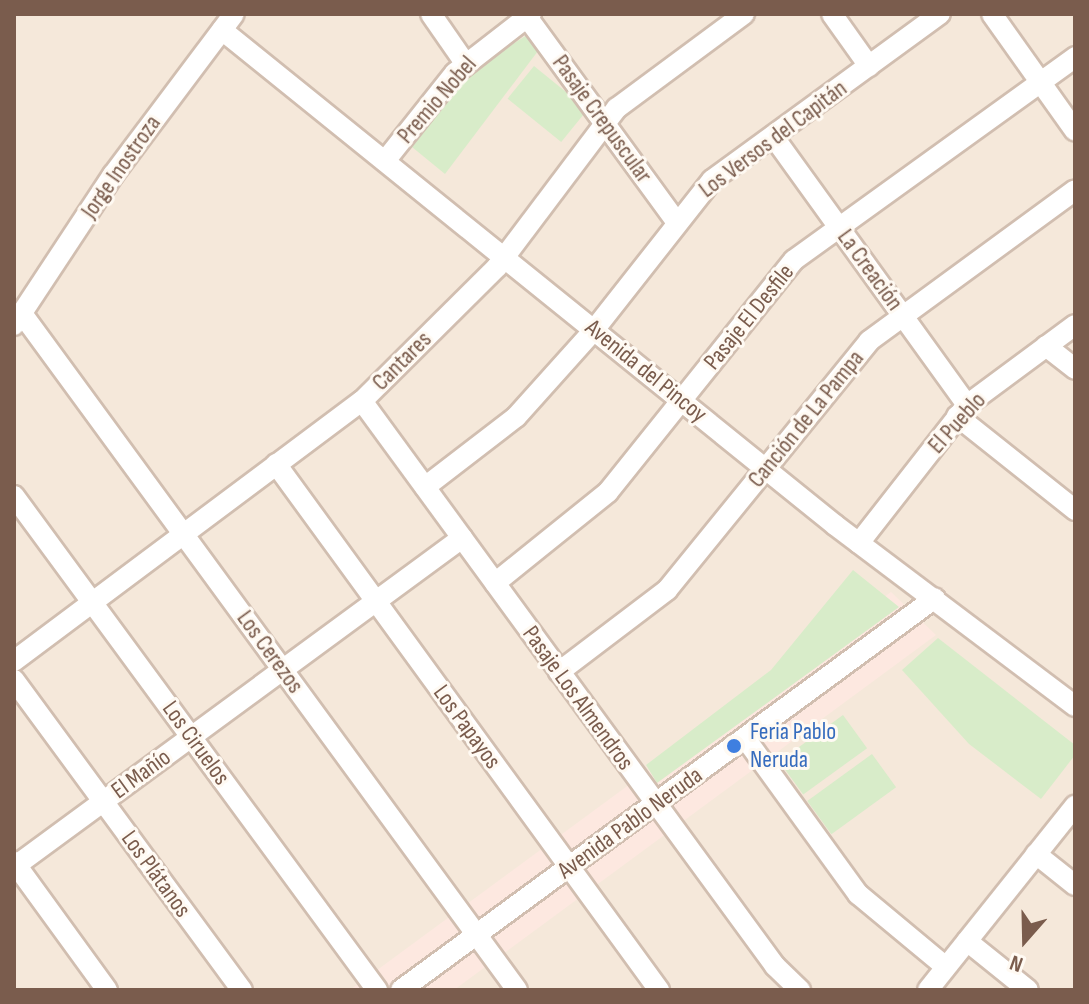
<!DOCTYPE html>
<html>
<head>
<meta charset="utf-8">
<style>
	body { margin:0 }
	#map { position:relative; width:1089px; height:1004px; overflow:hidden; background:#fdf6ec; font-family:"Sofia Sans Condensed",sans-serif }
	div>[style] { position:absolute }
	.residential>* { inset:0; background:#f5e8da; transform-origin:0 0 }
	.commercial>* { inset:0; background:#fde8e0 }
	.green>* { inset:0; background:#d8ecc9; transform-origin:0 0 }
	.roads { filter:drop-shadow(2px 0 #d1beb0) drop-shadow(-2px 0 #d1beb0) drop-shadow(0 2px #d1beb0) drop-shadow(0 -2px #d1beb0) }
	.minor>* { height:20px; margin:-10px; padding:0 10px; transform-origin:10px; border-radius:10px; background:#fff }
	.dots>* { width:22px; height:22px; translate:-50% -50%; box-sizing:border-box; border:4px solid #fffaf3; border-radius:50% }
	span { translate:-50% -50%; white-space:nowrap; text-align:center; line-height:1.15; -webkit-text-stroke:6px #fffaf3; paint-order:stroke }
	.street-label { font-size:24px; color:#7a5c4d }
	.shop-label { font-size:24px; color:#366cbe }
	.left { translate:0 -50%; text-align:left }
	.frame { position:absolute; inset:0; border:16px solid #7a5c4d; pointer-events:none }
	.north { position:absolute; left:985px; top:900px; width:80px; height:80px; -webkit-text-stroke:6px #fffaf3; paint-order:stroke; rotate:200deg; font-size:22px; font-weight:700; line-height:32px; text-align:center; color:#7a5c4d }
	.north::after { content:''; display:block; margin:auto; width:28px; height:36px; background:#7a5c4d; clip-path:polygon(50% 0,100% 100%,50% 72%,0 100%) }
</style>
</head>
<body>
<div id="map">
	<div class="residential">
		<div style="left:14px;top:14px;width:1061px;height:976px"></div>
	</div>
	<div class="commercial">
		<div style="clip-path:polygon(891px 592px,936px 635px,454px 990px,350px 990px)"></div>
	</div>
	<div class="green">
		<div style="clip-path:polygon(527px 35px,538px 51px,445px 174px,412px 147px,472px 70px)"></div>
		<div style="left:534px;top:66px;width:69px;height:42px;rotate:39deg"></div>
		<div style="clip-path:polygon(853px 570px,899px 607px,657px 783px,646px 765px,771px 670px)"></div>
		<div style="clip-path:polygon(938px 638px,1075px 745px,1075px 755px,1041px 799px,969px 744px,902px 670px)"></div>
		<div style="left:843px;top:715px;width:41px;height:79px;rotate:54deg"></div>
		<div style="left:872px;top:754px;width:41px;height:80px;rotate:54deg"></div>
	</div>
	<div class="roads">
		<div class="minor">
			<div style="left:431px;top:14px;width:60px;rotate:55.2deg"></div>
			<div style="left:832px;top:14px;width:64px;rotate:54.6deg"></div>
			<div style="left:992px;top:14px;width:143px;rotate:54.6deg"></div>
			<div style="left:527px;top:17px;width:253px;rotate:53.9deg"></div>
			<div style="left:222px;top:30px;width:788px;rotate:38.92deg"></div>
			<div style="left:835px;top:525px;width:301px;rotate:37deg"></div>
			<div style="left:773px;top:136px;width:332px;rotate:54.2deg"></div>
			<div style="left:385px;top:161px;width:112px;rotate:-51.5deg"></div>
			<div style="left:455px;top:73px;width:96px;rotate:-37.8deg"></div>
			<div style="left:23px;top:315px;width:836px;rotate:53.8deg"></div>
			<div style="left:14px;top:325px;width:180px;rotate:-56.6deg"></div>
			<div style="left:113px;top:175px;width:201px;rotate:-53.1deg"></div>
			<div style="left:1046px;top:346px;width:37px;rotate:38deg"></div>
			<div style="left:362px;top:401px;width:700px;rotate:53.83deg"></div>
			<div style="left:775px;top:966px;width:35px;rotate:44deg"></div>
			<div style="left:957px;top:416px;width:151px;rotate:38.5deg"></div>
			<div style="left:276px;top:464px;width:651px;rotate:53.94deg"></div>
			<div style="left:425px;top:487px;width:115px;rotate:-37.6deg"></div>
			<div style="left:516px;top:417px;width:117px;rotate:-48.1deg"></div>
			<div style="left:594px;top:330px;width:191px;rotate:-51.8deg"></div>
			<div style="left:712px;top:180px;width:282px;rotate:-36.1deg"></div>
			<div style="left:14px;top:496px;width:613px;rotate:53.69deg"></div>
			<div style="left:859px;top:543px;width:175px;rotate:-52deg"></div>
			<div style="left:967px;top:405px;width:134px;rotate:-36.5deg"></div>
			<div style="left:495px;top:583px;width:145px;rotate:-38.8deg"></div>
			<div style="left:608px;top:492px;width:297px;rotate:-51.3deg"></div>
			<div style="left:794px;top:260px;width:347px;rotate:-35.8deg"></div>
			<div style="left:14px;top:661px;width:434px;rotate:-36.8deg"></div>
			<div style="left:362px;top:401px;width:190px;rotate:-44.8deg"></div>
			<div style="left:497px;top:267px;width:199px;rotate:-53deg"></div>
			<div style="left:617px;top:108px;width:158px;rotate:-36.5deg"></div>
			<div style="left:559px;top:672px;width:136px;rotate:-37.2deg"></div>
			<div style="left:667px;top:590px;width:321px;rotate:-50.9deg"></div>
			<div style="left:869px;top:341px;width:255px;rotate:-36.2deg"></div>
			<div style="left:14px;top:680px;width:385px;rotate:53.7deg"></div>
			<div style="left:745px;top:738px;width:193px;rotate:54.1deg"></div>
			<div style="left:858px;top:894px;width:114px;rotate:39.7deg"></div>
			<div style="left:1036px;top:854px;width:50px;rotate:38.5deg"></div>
			<div style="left:14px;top:862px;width:158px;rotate:54deg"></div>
			<div style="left:14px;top:867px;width:556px;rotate:-36.29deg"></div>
			<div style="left:967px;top:941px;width:78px;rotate:38.8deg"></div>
			<div style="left:401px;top:990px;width:662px;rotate:-36.28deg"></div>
			<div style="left:928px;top:990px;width:236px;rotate:-51.4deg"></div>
		</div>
	</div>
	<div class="dots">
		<div style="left:734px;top:746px;background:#3f7fe0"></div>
	</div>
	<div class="street-label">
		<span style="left:437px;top:100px;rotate:-49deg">Premio Nobel</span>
		<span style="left:602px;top:119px;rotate:54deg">Pasaje Crepuscular</span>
		<span style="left:773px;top:139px;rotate:-37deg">Los Versos del Capitán</span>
		<span style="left:121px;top:167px;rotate:-55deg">Jorge Inostroza</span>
		<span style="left:870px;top:270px;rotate:54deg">La Creación</span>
		<span style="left:749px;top:317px;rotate:-51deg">Pasaje El Desfile</span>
		<span style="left:402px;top:361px;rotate:-45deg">Cantares</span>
		<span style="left:646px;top:371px;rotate:39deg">Avenida del Pincoy</span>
		<span style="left:806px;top:419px;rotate:-51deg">Canción de La Pampa</span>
		<span style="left:957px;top:423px;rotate:-48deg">El Pueblo</span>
		<span style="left:270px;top:652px;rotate:54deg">Los Cerezos</span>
		<span style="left:578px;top:698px;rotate:54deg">Pasaje Los Almendros</span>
		<span style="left:467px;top:727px;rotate:54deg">Los Papayos</span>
		<span style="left:196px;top:743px;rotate:54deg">Los Ciruelos</span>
		<span style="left:141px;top:774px;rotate:-36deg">El Mañío</span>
		<span style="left:630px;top:823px;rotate:-36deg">Avenida Pablo Neruda</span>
		<span style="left:156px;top:874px;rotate:54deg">Los Plátanos</span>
	</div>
	<div class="shop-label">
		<span class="left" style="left:750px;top:746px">Feria Pablo<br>Neruda</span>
	</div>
	<div class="frame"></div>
	<div class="north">N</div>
</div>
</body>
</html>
